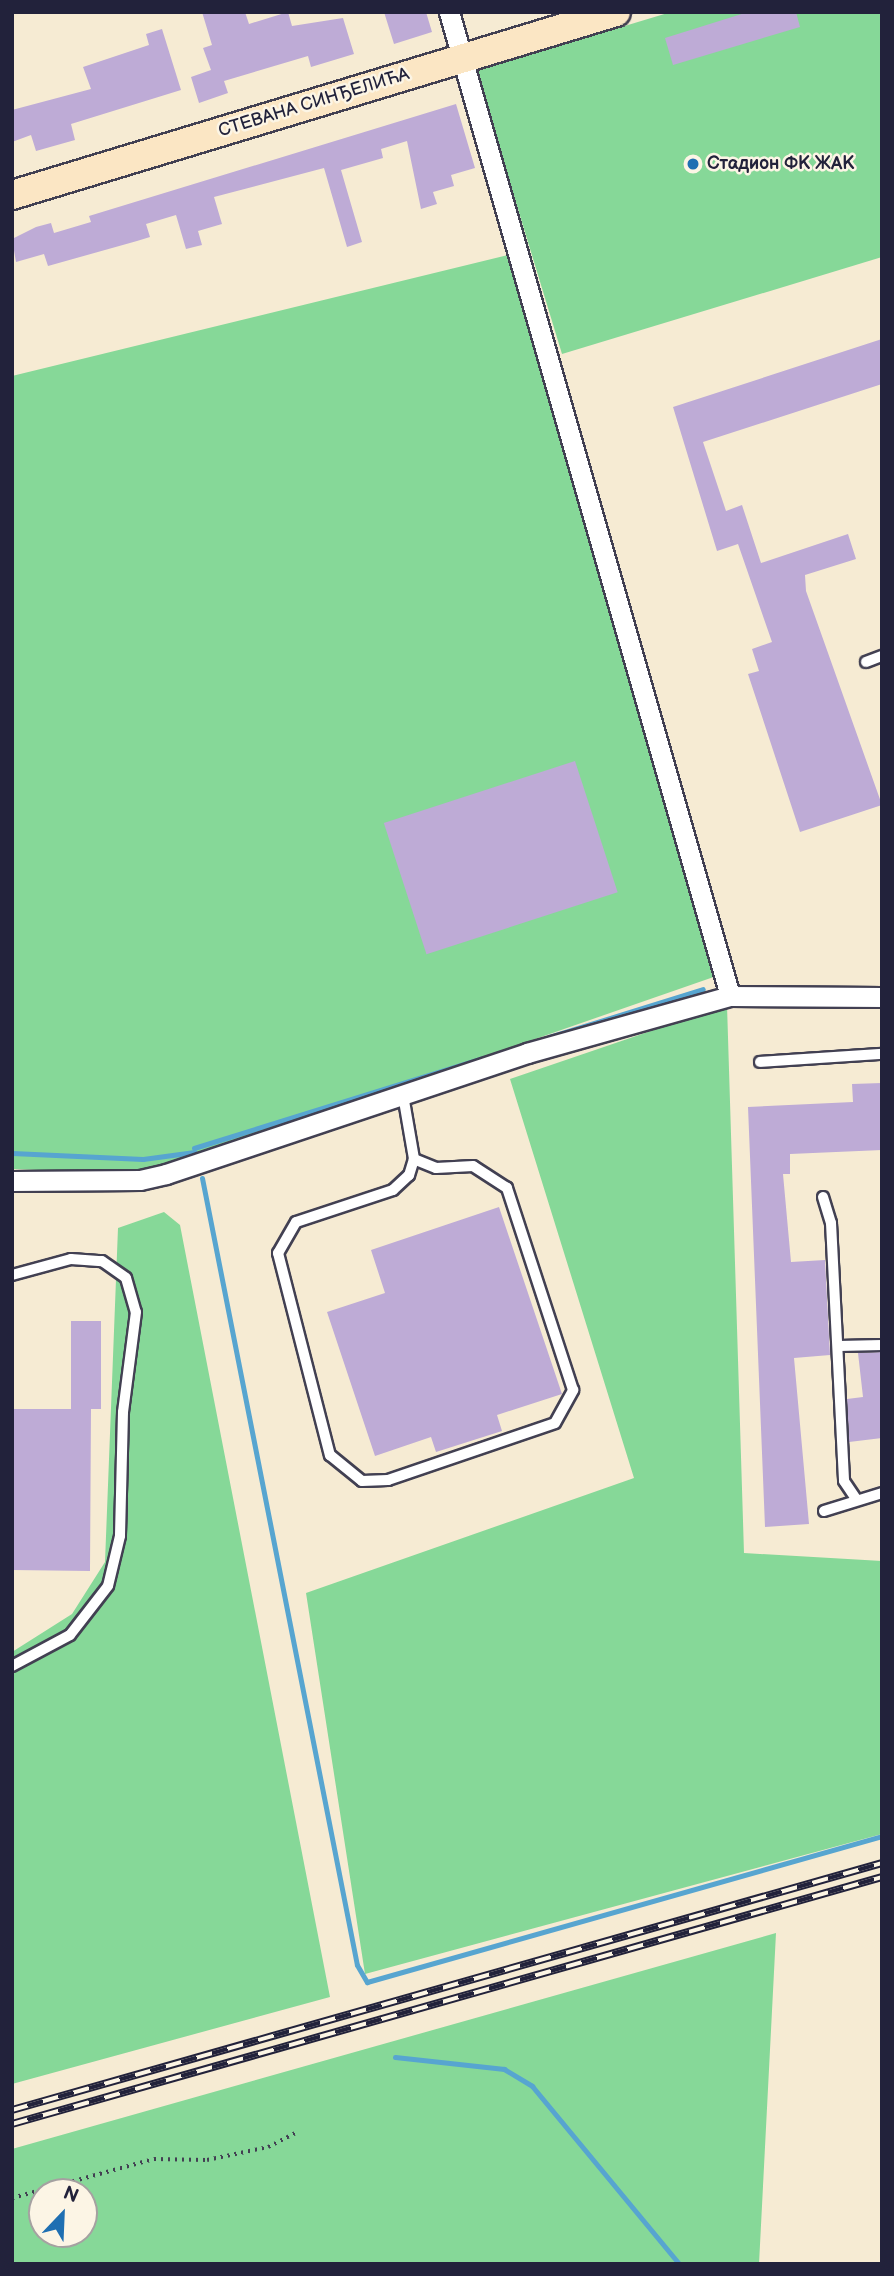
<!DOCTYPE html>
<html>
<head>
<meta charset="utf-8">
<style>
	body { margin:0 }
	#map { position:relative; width:894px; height:2276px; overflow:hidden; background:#f6ebd3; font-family:"Balsamiq Sans",sans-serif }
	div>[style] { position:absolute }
	.green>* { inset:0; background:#86d898 }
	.stream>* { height:5px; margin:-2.5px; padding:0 2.5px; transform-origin:2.5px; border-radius:2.5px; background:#57a5d0 }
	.building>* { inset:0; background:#beabd6; transform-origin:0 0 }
	.path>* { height:3.5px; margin-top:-1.75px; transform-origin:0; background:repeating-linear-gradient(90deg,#424052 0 2px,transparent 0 7px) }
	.roads { filter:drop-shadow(2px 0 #424052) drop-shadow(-2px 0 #424052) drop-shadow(0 2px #424052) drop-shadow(0 -2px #424052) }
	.lane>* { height:10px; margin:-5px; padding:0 5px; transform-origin:5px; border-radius:5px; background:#fff }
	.street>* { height:19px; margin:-9.5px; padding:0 9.5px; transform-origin:9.5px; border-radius:9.5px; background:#fff }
	.secondary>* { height:28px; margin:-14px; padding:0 14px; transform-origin:14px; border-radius:14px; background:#fbe6c4 }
	.rail>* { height:8px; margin-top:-4px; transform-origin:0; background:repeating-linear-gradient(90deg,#fcf5e5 0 16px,#22223b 0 32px); box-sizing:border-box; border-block:2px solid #22223b }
	.dots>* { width:19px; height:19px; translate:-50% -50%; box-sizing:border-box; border:4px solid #fcf5e5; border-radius:50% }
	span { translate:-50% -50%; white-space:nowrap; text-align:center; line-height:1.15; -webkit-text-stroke:5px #fcf5e5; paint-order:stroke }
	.street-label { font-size:18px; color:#22223b }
	.poi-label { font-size:18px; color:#22223b; font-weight:700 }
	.left { translate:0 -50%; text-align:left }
	.frame { position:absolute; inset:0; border:14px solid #22223b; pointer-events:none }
	.north { position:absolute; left:28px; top:2178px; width:70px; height:70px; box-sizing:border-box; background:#fcf5e5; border:2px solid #a5a1a1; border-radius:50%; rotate:23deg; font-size:19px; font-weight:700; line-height:28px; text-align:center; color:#22223b }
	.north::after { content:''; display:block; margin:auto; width:24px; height:32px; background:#1f6fb2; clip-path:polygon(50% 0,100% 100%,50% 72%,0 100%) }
</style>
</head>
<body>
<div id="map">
	<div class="green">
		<div style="clip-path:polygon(671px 12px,882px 12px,882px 257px,562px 354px,476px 71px)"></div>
		<div style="clip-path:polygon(508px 255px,728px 972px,147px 1174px,12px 1169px,12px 376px)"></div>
		<div style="clip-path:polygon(727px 1005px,744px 1553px,882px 1561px,882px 1834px,365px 1974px,306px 1593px,634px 1478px,510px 1079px)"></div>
		<div style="clip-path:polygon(164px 1212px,180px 1225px,330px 1997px,12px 2084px,12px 1652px,72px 1614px,105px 1562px,118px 1228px)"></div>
		<div style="clip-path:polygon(evenodd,776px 1933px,759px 2264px,12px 2264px,12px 2149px,776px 1933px,84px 2192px,84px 2234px,42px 2234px,42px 2192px,84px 2192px)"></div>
	</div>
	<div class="stream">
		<div style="left:549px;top:1037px;width:161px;rotate:-17.3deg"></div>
		<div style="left:194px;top:1148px;width:303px;rotate:-17.3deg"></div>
		<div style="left:12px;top:1153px;width:131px;rotate:2.6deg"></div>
		<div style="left:143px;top:1159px;width:52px;rotate:-7.7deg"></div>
		<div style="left:202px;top:1178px;width:802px;rotate:78.86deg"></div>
		<div style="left:357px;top:1965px;width:20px;rotate:60deg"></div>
		<div style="left:367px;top:1982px;width:535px;rotate:-15.83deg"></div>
		<div style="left:395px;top:2057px;width:110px;rotate:6.3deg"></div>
		<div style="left:504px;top:2069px;width:33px;rotate:31deg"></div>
		<div style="left:532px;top:2086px;width:231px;rotate:50.4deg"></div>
	</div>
	<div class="building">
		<div style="clip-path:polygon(202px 12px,245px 12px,249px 24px,288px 12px,292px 26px,343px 18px,354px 54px,311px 67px,308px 56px,224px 81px,228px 93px,199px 103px,191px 77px,211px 70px,203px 48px,212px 45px)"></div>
		<div style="clip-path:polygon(384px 12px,426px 12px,432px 32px,394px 44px)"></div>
		<div style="clip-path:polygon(748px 12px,796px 12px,800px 27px,673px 65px,665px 38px)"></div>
		<div style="clip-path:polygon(162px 29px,181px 90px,71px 124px,75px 140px,36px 151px,31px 135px,12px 142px,12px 110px,91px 89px,83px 67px,149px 45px,146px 34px)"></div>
		<div style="clip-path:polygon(456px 104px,475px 168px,451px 175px,454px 186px,433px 192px,437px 204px,421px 209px,407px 141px,381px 149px,383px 158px,341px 170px,362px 242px,347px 247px,324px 168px,214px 197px,222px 224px,198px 231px,202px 245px,186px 249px,176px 215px,146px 224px,150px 237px,137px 241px,48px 266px,44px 254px,16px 262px,12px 239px,36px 227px,51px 223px,54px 233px,91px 222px,89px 216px)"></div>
		<div style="clip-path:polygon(882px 339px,882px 384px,703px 442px,726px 511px,742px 505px,761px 563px,848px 534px,856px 559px,805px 575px,806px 591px,882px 805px,800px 832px,748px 674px,759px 671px,752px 649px,772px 642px,738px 544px,717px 551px,673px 407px)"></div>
		<div style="left:575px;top:761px;width:138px;height:201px;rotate:72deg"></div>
		<div style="clip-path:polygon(882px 1083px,882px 1150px,790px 1154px,790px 1174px,783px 1174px,791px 1262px,825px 1260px,830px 1355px,794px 1358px,809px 1524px,765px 1527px,748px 1107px,853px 1102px,852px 1084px)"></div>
		<div style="clip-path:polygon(499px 1207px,562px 1394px,497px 1415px,502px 1431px,436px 1452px,431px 1437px,375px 1456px,327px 1312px,385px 1293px,371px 1250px)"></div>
		<div style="clip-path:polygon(71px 1321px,101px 1321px,101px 1409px,91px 1409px,90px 1571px,12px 1570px,12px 1409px,71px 1409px)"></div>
		<div style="clip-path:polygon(882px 1352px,882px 1438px,849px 1442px,847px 1399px,863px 1397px,858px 1353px)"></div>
	</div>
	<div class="path">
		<div style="left:12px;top:2198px;width:147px;rotate:-15.4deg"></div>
		<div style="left:154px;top:2159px;width:53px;rotate:1.1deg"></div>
		<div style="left:207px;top:2160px;width:62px;rotate:-12deg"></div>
		<div style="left:268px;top:2147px;width:31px;rotate:-27deg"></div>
	</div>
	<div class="roads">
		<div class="lane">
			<div style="left:866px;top:662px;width:17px;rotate:-21deg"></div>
			<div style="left:760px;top:1062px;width:122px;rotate:-3.8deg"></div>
			<div style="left:403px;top:1095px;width:65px;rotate:80.2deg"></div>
			<div style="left:414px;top:1159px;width:17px;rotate:107deg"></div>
			<div style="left:409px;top:1175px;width:22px;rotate:137deg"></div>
			<div style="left:393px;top:1190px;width:102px;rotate:161.7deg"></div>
			<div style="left:296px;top:1222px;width:36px;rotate:120deg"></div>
			<div style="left:278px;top:1253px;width:209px;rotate:75.6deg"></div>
			<div style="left:330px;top:1455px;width:41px;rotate:39.1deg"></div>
			<div style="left:362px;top:1481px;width:26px;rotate:-2deg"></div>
			<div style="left:388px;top:1480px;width:176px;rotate:-18.8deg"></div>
			<div style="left:555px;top:1423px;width:38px;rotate:-61deg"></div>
			<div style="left:573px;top:1390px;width:213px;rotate:-108.1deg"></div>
			<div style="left:507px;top:1188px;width:40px;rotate:-147.1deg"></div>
			<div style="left:473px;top:1166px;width:37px;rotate:177deg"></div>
			<div style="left:436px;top:1168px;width:24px;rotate:-158deg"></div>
			<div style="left:823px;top:1197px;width:27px;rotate:73deg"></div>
			<div style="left:831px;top:1223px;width:258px;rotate:87.1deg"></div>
			<div style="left:844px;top:1481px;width:22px;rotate:56deg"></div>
			<div style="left:12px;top:1275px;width:61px;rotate:-15.2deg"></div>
			<div style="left:71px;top:1259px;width:31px;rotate:4deg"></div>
			<div style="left:102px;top:1261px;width:29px;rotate:35deg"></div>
			<div style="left:126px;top:1278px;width:35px;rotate:74deg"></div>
			<div style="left:136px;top:1312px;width:101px;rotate:97.4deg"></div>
			<div style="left:123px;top:1412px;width:124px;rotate:91.4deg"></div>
			<div style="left:120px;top:1536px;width:51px;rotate:103.5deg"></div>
			<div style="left:108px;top:1586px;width:62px;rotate:127.8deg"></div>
			<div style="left:70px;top:1635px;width:66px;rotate:151.9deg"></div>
			<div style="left:839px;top:1346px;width:43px;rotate:-1.3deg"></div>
			<div style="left:824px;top:1511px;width:61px;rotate:-17.2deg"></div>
		</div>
		<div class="street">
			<div style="left:449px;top:12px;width:1023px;rotate:74.06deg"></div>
			<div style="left:12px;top:1181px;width:128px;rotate:-0.4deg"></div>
			<div style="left:140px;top:1180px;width:27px;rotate:-13deg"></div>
			<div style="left:166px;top:1174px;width:381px;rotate:-18.5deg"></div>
			<div style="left:527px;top:1053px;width:211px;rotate:-15.7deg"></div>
			<div style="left:730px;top:996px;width:152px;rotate:0.4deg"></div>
		</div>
		<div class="secondary">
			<div style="left:12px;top:195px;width:631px;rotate:-16.86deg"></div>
		</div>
	</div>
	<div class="rail">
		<div style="left:12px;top:2110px;width:904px;rotate:-15.85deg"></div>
		<div style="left:12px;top:2124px;width:904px;rotate:-15.85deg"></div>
	</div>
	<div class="dots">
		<div style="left:693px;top:164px;background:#1f6fb2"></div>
	</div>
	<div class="street-label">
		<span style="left:314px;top:103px;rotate:-17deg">СТЕВАНА СИНЂЕЛИЋА</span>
	</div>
	<div class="poi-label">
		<span class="left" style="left:707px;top:164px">Стадион ФК ЖАК</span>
	</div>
	<div class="frame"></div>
	<div class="north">N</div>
</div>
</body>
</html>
